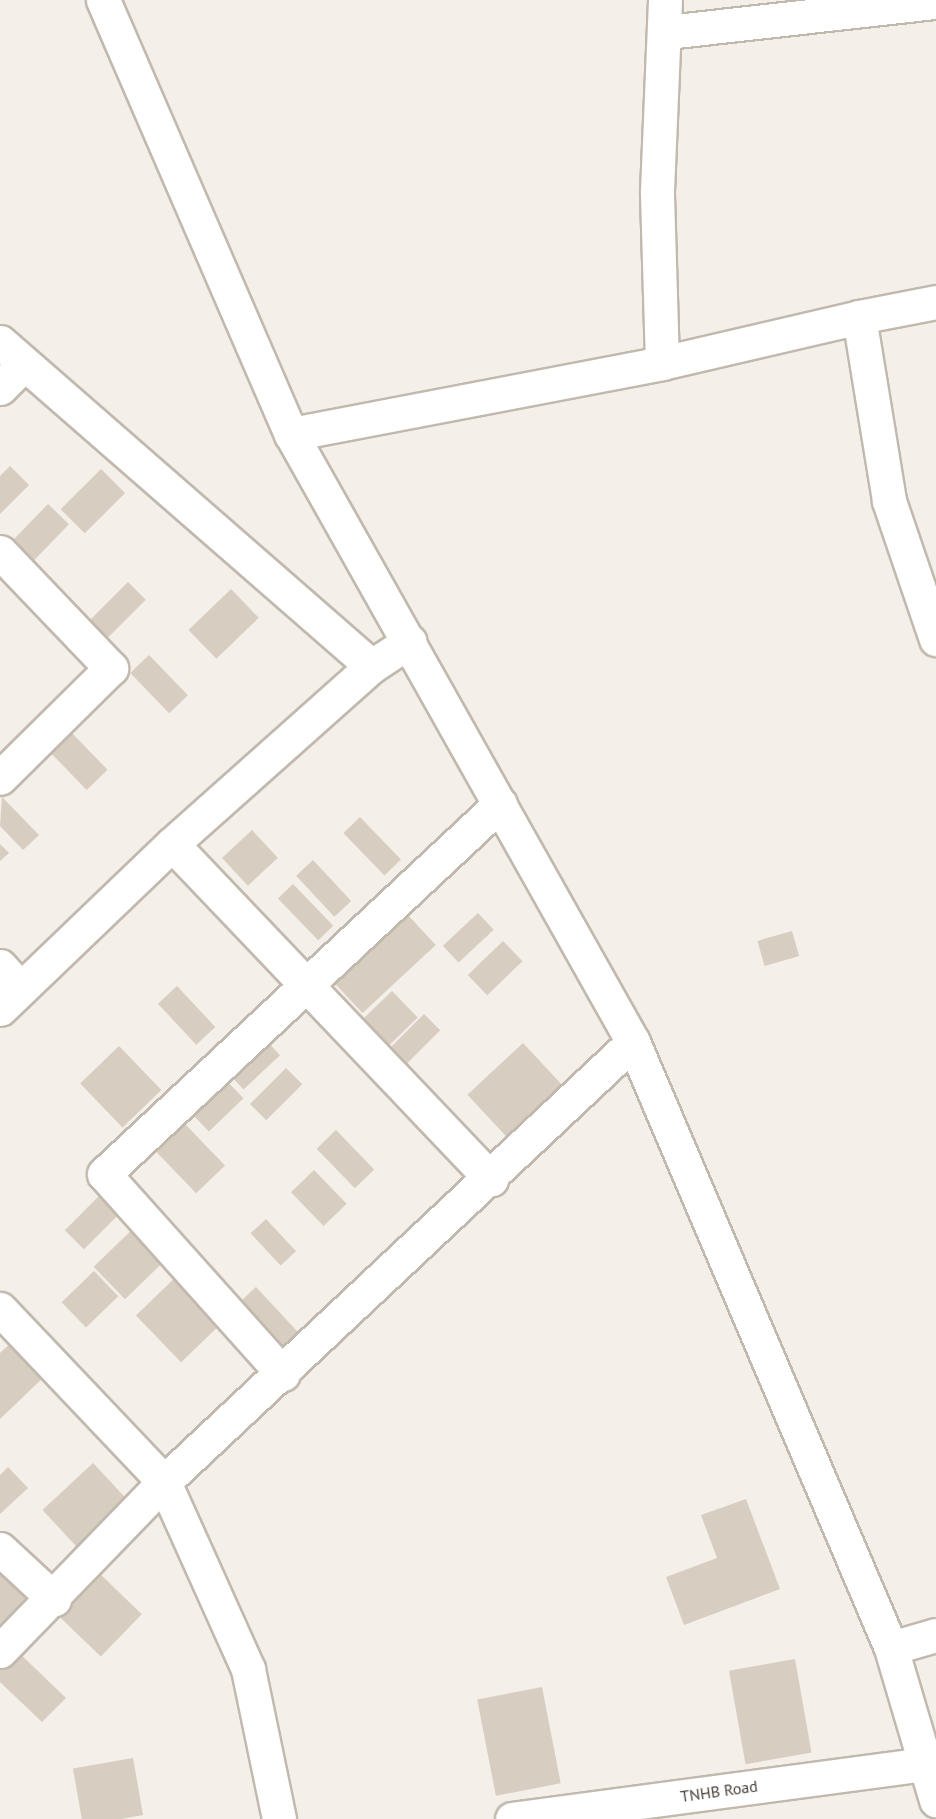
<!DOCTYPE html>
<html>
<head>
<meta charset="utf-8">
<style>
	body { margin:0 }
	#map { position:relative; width:936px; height:1819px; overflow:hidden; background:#f4efe8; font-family:"PT Sans",sans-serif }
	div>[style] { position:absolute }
	.building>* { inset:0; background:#d8cdc1; transform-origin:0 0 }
	.roads { filter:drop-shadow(2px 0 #c2b9ae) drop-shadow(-2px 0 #c2b9ae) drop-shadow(0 2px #c2b9ae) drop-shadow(0 -2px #c2b9ae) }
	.minor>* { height:33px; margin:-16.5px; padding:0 16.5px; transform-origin:16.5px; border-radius:16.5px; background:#fff }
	span { translate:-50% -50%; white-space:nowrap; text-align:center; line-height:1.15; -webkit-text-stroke:6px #fff; paint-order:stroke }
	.street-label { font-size:16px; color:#473f37 }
</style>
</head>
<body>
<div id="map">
	<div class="building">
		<div style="clip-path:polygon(10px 466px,29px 485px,0 514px,0 476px)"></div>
		<div style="left:101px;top:469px;width:34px;height:57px;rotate:45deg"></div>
		<div style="left:48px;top:504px;width:29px;height:55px;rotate:44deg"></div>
		<div style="left:128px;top:582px;width:25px;height:64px;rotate:45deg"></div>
		<div style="left:231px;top:589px;width:40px;height:59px;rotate:46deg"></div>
		<div style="left:149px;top:655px;width:56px;height:26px;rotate:46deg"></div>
		<div style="left:70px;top:731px;width:54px;height:29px;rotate:46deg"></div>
		<div style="clip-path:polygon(2px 797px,39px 835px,23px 850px,0 826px)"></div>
		<div style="left:360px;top:817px;width:59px;height:23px;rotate:46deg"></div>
		<div style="left:252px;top:830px;width:38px;height:41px;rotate:47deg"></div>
		<div style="clip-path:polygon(0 844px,9px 853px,0 861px)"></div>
		<div style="left:313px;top:860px;width:56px;height:23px;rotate:47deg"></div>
		<div style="left:293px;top:884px;width:58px;height:21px;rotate:46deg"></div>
		<div style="left:405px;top:912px;width:45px;height:100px;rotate:47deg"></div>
		<div style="left:478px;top:913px;width:23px;height:48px;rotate:47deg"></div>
		<div style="left:792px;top:931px;width:26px;height:36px;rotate:74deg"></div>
		<div style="left:503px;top:941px;width:28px;height:49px;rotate:46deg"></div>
		<div style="left:177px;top:986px;width:56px;height:26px;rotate:47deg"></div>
		<div style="left:392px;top:991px;width:37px;height:47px;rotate:46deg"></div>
		<div style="left:424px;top:1014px;width:23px;height:52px;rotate:45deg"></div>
		<div style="left:263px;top:1037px;width:25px;height:50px;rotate:47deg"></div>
		<div style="left:523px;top:1043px;width:66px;height:76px;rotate:47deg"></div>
		<div style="left:119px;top:1046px;width:61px;height:54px;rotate:46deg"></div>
		<div style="left:286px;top:1068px;width:23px;height:51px;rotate:45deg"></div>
		<div style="left:224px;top:1078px;width:28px;height:48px;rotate:46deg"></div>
		<div style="left:184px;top:1123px;width:59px;height:40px;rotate:46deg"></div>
		<div style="left:336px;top:1130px;width:55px;height:27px;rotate:46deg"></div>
		<div style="left:314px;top:1170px;width:47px;height:32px;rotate:46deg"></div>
		<div style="left:103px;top:1192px;width:27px;height:54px;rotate:45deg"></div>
		<div style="left:266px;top:1219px;width:44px;height:21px;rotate:47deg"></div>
		<div style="left:139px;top:1223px;width:45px;height:63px;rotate:46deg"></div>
		<div style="left:94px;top:1271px;width:35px;height:45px;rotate:46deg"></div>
		<div style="left:182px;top:1271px;width:65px;height:64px;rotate:46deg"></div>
		<div style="left:256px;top:1287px;width:73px;height:30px;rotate:47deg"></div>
		<div style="clip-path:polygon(15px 1339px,48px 1373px,0 1419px,0 1353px)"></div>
		<div style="left:93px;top:1463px;width:50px;height:69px;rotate:47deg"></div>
		<div style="clip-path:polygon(8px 1467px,28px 1488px,0 1514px,0 1475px)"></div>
		<div style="clip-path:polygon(746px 1499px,780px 1589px,684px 1625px,666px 1577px,717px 1558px,701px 1515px)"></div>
		<div style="clip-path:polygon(0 1565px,32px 1595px,0 1628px)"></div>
		<div style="left:95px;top:1569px;width:65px;height:59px;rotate:44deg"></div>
		<div style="clip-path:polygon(16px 1650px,66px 1698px,42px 1722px,0 1682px,0 1666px)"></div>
		<div style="left:795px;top:1659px;width:95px;height:67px;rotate:80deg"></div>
		<div style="left:542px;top:1687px;width:98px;height:66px;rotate:79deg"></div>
		<div style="left:133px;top:1758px;width:58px;height:61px;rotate:80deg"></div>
	</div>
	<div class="roads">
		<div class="minor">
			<div style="left:103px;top:0;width:473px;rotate:66.6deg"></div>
			<div style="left:291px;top:434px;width:698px;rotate:60.64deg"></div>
			<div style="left:633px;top:1042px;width:659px;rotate:66.94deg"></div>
			<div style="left:891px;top:1648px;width:159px;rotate:73.5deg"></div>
			<div style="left:667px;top:32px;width:271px;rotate:-6.4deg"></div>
			<div style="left:859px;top:317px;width:78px;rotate:-11deg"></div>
			<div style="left:0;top:342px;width:493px;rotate:41.1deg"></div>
			<div style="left:662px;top:363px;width:172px;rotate:-91.7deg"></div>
			<div style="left:657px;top:191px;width:191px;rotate:-87.6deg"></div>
			<div style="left:0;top:388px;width:33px;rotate:-45deg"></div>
			<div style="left:291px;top:434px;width:378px;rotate:-10.8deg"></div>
			<div style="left:662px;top:363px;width:202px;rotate:-13.1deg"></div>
			<div style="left:859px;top:317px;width:186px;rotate:80.7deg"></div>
			<div style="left:889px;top:501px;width:146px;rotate:71.2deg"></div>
			<div style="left:0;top:552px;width:161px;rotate:46.3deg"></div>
			<div style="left:111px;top:668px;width:156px;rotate:135.3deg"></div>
			<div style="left:172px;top:844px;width:463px;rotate:46.4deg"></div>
			<div style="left:0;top:966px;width:30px;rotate:48deg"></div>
			<div style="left:0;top:1009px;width:238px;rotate:-43.8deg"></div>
			<div style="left:172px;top:844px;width:268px;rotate:-41.7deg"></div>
			<div style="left:372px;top:666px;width:45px;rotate:-33.3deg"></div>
			<div style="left:0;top:1309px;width:238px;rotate:46.5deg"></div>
			<div style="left:164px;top:1482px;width:205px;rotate:65.8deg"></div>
			<div style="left:248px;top:1669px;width:153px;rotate:78.3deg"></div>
			<div style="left:283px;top:1374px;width:268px;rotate:-131.8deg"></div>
			<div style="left:104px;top:1174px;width:542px;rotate:-43.06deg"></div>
			<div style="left:0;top:1549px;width:74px;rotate:42.8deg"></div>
			<div style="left:891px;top:1648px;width:47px;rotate:-16.1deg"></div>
			<div style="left:0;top:1651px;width:235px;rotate:-45.9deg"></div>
			<div style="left:164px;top:1482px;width:643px;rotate:-43.17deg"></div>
			<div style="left:512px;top:1819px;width:418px;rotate:-7.6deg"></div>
		</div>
	</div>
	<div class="street-label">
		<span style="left:719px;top:1791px;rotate:-8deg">TNHB Road</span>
	</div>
</div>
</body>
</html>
